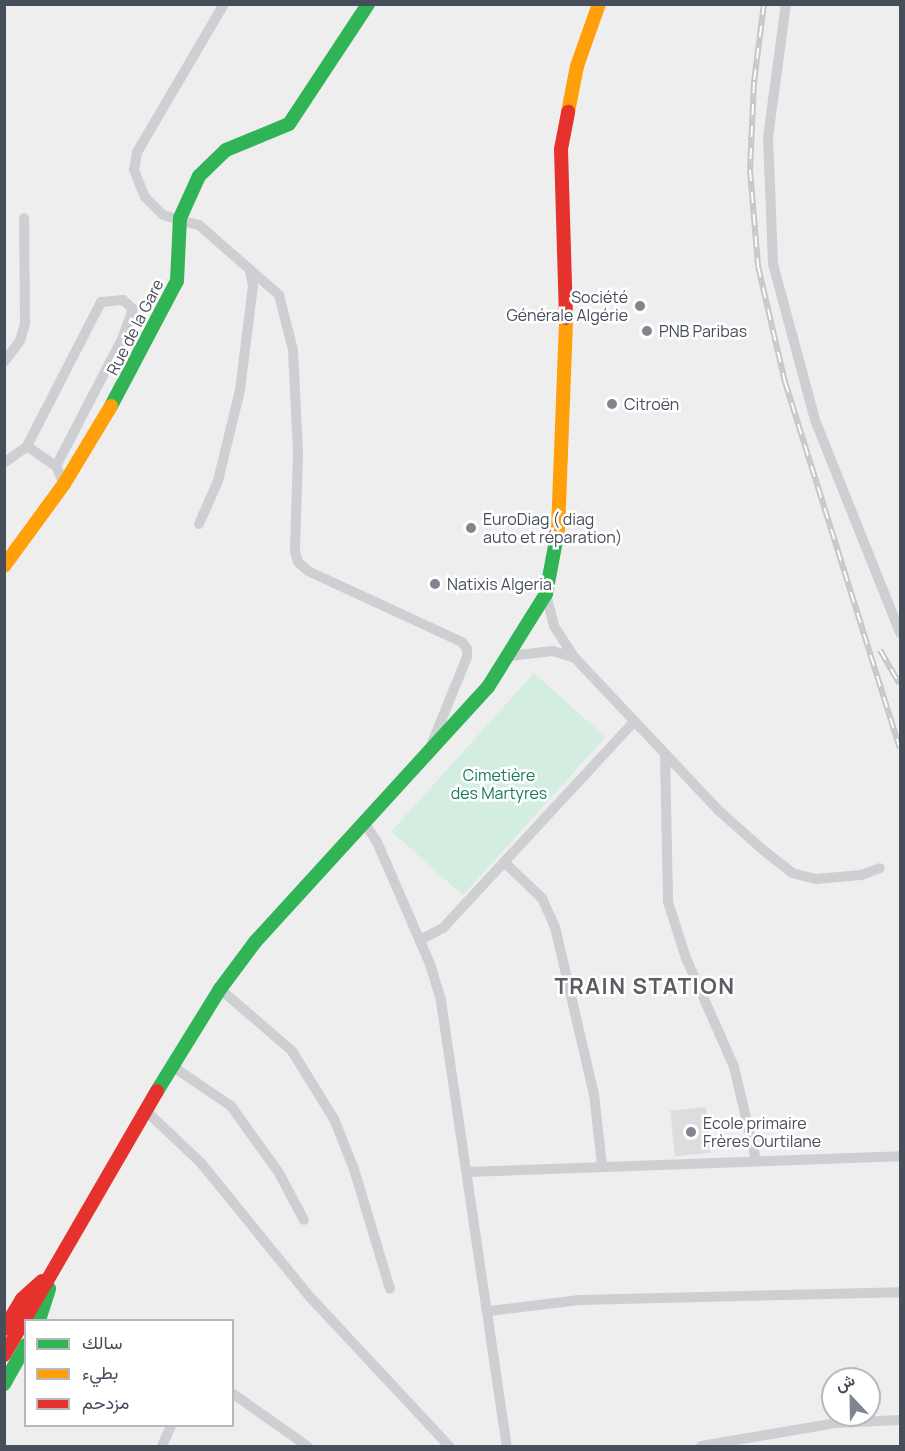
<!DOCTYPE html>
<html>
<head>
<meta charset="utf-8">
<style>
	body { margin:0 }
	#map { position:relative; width:905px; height:1451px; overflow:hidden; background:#efeeee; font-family:Manrope,Vazirmatn,sans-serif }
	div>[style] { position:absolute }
	.education>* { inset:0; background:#ddddde; transform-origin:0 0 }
	.green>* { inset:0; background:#d3eee1; transform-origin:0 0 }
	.street>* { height:10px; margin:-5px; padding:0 5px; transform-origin:5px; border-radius:5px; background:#cdcfd2 }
	.fast>* { height:14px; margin:-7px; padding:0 7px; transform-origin:7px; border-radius:7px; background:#30b455 }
	.slow>* { height:14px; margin:-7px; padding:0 7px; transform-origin:7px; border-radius:7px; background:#ff9f0a }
	.jam>* { height:14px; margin:-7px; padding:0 7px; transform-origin:7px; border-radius:7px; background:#e5322d }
	.rail>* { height:6px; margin-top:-3px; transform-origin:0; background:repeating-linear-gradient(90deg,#fff 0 11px,#c6c7c9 0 22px); box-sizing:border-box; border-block:2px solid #c6c7c9 }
	.dots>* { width:16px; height:16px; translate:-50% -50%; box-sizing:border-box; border:3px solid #fff; border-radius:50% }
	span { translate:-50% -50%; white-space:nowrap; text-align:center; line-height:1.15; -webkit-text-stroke:5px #fff; paint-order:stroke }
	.poi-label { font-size:16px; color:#464e5b }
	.right { translate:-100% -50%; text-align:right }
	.left { translate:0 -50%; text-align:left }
	.street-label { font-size:16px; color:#464e5b }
	.park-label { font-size:16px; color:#187b58 }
	.district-label { font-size:22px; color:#5a5d62; font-weight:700; letter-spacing:1.5px }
	.frame { position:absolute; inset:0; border:6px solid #464e5b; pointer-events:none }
	.legend { position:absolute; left:24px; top:1319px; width:210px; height:108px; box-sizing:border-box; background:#fff; border:2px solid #b5b8bd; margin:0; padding:8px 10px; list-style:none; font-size:18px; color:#464e5b }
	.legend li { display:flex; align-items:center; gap:12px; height:30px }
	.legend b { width:30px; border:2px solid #b5b8bd }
	.north { position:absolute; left:821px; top:1367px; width:60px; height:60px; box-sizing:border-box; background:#fff; border:2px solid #b5b8bd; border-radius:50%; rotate:338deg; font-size:16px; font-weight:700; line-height:24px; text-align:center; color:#464e5b }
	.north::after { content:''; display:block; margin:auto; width:21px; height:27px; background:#81868e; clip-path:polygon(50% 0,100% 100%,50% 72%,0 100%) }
</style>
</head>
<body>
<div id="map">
	<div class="education">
		<div style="left:706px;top:1107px;width:46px;height:36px;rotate:84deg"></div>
	</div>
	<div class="green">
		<div style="left:534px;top:673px;width:96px;height:213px;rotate:42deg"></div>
	</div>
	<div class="street">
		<div style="left:224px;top:4px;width:172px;rotate:120.4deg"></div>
		<div style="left:137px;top:152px;width:18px;rotate:99deg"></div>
		<div style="left:134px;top:170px;width:29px;rotate:68deg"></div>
		<div style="left:145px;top:197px;width:25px;rotate:45deg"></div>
		<div style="left:163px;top:215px;width:37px;rotate:16deg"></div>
		<div style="left:199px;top:225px;width:106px;rotate:41.2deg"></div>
		<div style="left:279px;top:295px;width:57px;rotate:75.7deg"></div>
		<div style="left:293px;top:350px;width:104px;rotate:87.2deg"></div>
		<div style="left:298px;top:454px;width:97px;rotate:91.8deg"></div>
		<div style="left:295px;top:551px;width:11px;rotate:75deg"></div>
		<div style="left:298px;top:562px;width:13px;rotate:42deg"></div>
		<div style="left:308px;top:571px;width:170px;rotate:24.8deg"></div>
		<div style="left:462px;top:642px;width:9px;rotate:54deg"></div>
		<div style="left:467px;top:649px;width:8px;rotate:90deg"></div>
		<div style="left:467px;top:657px;width:93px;rotate:112.1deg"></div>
		<div style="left:786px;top:4px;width:134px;rotate:97.7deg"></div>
		<div style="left:768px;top:137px;width:127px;rotate:87.7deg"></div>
		<div style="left:773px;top:264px;width:162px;rotate:74.9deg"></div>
		<div style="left:815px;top:420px;width:229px;rotate:68.2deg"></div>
		<div style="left:4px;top:362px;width:26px;rotate:-53deg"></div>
		<div style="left:20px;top:341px;width:19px;rotate:-74deg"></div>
		<div style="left:25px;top:323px;width:105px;rotate:-90.5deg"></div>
		<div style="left:27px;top:446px;width:162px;rotate:-62.8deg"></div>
		<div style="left:101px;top:302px;width:22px;rotate:-5deg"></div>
		<div style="left:123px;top:300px;width:13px;rotate:42deg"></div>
		<div style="left:133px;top:309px;width:30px;rotate:110deg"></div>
		<div style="left:123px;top:337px;width:145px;rotate:117.4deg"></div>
		<div style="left:56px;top:466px;width:20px;rotate:66deg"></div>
		<div style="left:4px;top:463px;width:29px;rotate:-36deg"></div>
		<div style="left:27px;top:446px;width:35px;rotate:35deg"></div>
		<div style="left:199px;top:524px;width:47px;rotate:-66.2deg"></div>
		<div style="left:218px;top:481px;width:94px;rotate:-76.4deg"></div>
		<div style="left:240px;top:390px;width:105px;rotate:-82.9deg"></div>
		<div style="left:253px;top:286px;width:16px;rotate:-101deg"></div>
		<div style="left:546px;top:594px;width:33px;rotate:76deg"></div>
		<div style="left:554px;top:626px;width:38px;rotate:57deg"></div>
		<div style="left:575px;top:658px;width:209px;rotate:46.7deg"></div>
		<div style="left:718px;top:810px;width:60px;rotate:41.6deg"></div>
		<div style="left:763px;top:850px;width:37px;rotate:38deg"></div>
		<div style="left:792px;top:873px;width:25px;rotate:14deg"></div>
		<div style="left:816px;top:879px;width:45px;rotate:-5.1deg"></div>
		<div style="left:861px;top:875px;width:20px;rotate:-20deg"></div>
		<div style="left:509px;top:656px;width:44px;rotate:-6.5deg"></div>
		<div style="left:553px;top:651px;width:23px;rotate:18deg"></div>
		<div style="left:665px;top:754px;width:148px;rotate:88.8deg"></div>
		<div style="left:668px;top:902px;width:59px;rotate:72.2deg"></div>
		<div style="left:686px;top:958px;width:119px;rotate:66.2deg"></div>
		<div style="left:734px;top:1067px;width:96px;rotate:76.7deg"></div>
		<div style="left:364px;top:822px;width:24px;rotate:57deg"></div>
		<div style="left:377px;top:842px;width:133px;rotate:66.5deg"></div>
		<div style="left:430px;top:964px;width:39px;rotate:73deg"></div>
		<div style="left:441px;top:1001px;width:450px;rotate:81.6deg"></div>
		<div style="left:504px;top:862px;width:52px;rotate:43.5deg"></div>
		<div style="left:542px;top:898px;width:32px;rotate:66deg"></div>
		<div style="left:555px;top:927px;width:171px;rotate:76.9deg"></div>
		<div style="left:594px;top:1094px;width:71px;rotate:83.6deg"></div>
		<div style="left:420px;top:940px;width:26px;rotate:-28deg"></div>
		<div style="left:443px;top:928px;width:280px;rotate:-47.2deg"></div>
		<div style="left:220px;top:989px;width:95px;rotate:40.7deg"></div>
		<div style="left:292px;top:1051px;width:80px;rotate:58.3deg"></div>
		<div style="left:334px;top:1119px;width:54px;rotate:68.2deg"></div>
		<div style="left:354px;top:1169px;width:125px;rotate:73.3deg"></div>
		<div style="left:172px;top:1066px;width:71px;rotate:34.1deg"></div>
		<div style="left:231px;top:1106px;width:82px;rotate:54.4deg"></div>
		<div style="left:279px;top:1173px;width:53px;rotate:62deg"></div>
		<div style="left:145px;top:1110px;width:77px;rotate:43.4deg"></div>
		<div style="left:201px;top:1163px;width:173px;rotate:50.9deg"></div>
		<div style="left:310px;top:1297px;width:204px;rotate:47deg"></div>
		<div style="left:468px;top:1172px;width:432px;rotate:-2.1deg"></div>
		<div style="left:490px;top:1311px;width:90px;rotate:-7deg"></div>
		<div style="left:579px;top:1300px;width:321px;rotate:-1.4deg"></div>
		<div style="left:232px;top:1393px;width:92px;rotate:35.2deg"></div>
		<div style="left:162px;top:1446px;width:22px;rotate:-66deg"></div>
		<div style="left:701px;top:1446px;width:136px;rotate:-9.7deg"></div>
		<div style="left:835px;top:1423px;width:65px;rotate:-2.6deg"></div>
	</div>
	<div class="fast">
		<div style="left:111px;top:406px;width:141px;rotate:-62.2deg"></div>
		<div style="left:177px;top:281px;width:63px;rotate:-87.3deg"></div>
		<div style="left:180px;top:218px;width:46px;rotate:-65.7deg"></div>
		<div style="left:199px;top:176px;width:37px;rotate:-44deg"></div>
		<div style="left:226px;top:150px;width:68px;rotate:-22.4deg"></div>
		<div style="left:289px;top:124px;width:144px;rotate:-56.6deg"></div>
		<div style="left:157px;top:1091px;width:120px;rotate:-58.3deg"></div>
		<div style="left:220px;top:989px;width:59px;rotate:-53.3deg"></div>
		<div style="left:255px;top:942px;width:345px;rotate:-47.6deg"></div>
		<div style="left:488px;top:687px;width:110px;rotate:-58.1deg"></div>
		<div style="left:546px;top:594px;width:65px;rotate:-79.4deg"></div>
		<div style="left:39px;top:1320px;width:33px;rotate:-72deg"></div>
		<div style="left:4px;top:1384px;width:45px;rotate:-60.6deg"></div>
	</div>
	<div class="slow">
		<div style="left:568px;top:112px;width:47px;rotate:-78.9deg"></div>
		<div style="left:577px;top:66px;width:66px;rotate:-70.5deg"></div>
		<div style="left:558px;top:530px;width:212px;rotate:-87.8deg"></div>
		<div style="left:4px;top:566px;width:102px;rotate:-53.8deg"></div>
		<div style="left:64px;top:484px;width:91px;rotate:-58.9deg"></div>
	</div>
	<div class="jam">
		<div style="left:566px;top:318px;width:169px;rotate:-91.7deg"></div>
		<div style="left:561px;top:149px;width:38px;rotate:-79deg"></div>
		<div style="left:4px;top:1329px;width:35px;rotate:-59deg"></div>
		<div style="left:22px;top:1299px;width:27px;rotate:-42deg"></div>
		<div style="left:4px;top:1355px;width:305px;rotate:-59.9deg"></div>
	</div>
	<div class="rail">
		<div style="left:764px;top:4px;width:79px;rotate:97.3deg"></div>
		<div style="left:754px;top:82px;width:88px;rotate:92.6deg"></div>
		<div style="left:750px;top:170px;width:96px;rotate:85.2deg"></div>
		<div style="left:758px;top:266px;width:119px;rotate:76.9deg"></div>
		<div style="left:785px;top:382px;width:384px;rotate:72.6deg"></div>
		<div style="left:880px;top:650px;width:39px;rotate:60deg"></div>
	</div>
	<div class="dots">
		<div style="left:640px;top:306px;background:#81868e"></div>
		<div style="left:647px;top:331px;background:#81868e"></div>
		<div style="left:612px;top:404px;background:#81868e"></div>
		<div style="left:471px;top:528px;background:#81868e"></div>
		<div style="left:435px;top:584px;background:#81868e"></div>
		<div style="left:691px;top:1132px;background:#81868e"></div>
	</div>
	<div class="poi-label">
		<span class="right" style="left:628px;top:306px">Société<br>Générale Algérie</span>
		<span class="left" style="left:659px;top:331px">PNB Paribas</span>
		<span class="left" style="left:624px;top:404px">Citroën</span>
		<span class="left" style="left:483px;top:528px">EuroDiag ( diag<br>auto et réparation)</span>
		<span class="left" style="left:447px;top:584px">Natixis Algeria</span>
		<span class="left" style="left:703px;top:1132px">Ecole primaire<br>Frères Ourtilane</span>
	</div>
	<div class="street-label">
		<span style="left:135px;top:327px;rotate:-63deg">Rue de la Gare</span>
	</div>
	<div class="park-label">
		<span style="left:499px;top:784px">Cimetière<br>des Martyres</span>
	</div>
	<div class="district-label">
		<span style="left:645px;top:987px">TRAIN STATION</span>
	</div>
	<div class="frame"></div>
	<ul class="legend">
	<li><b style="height:8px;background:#30b455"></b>سالك</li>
	<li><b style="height:8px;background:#ff9f0a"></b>بطيء</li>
	<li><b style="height:8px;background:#e5322d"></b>مزدحم</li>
	</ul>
	<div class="north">ش</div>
</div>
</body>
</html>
